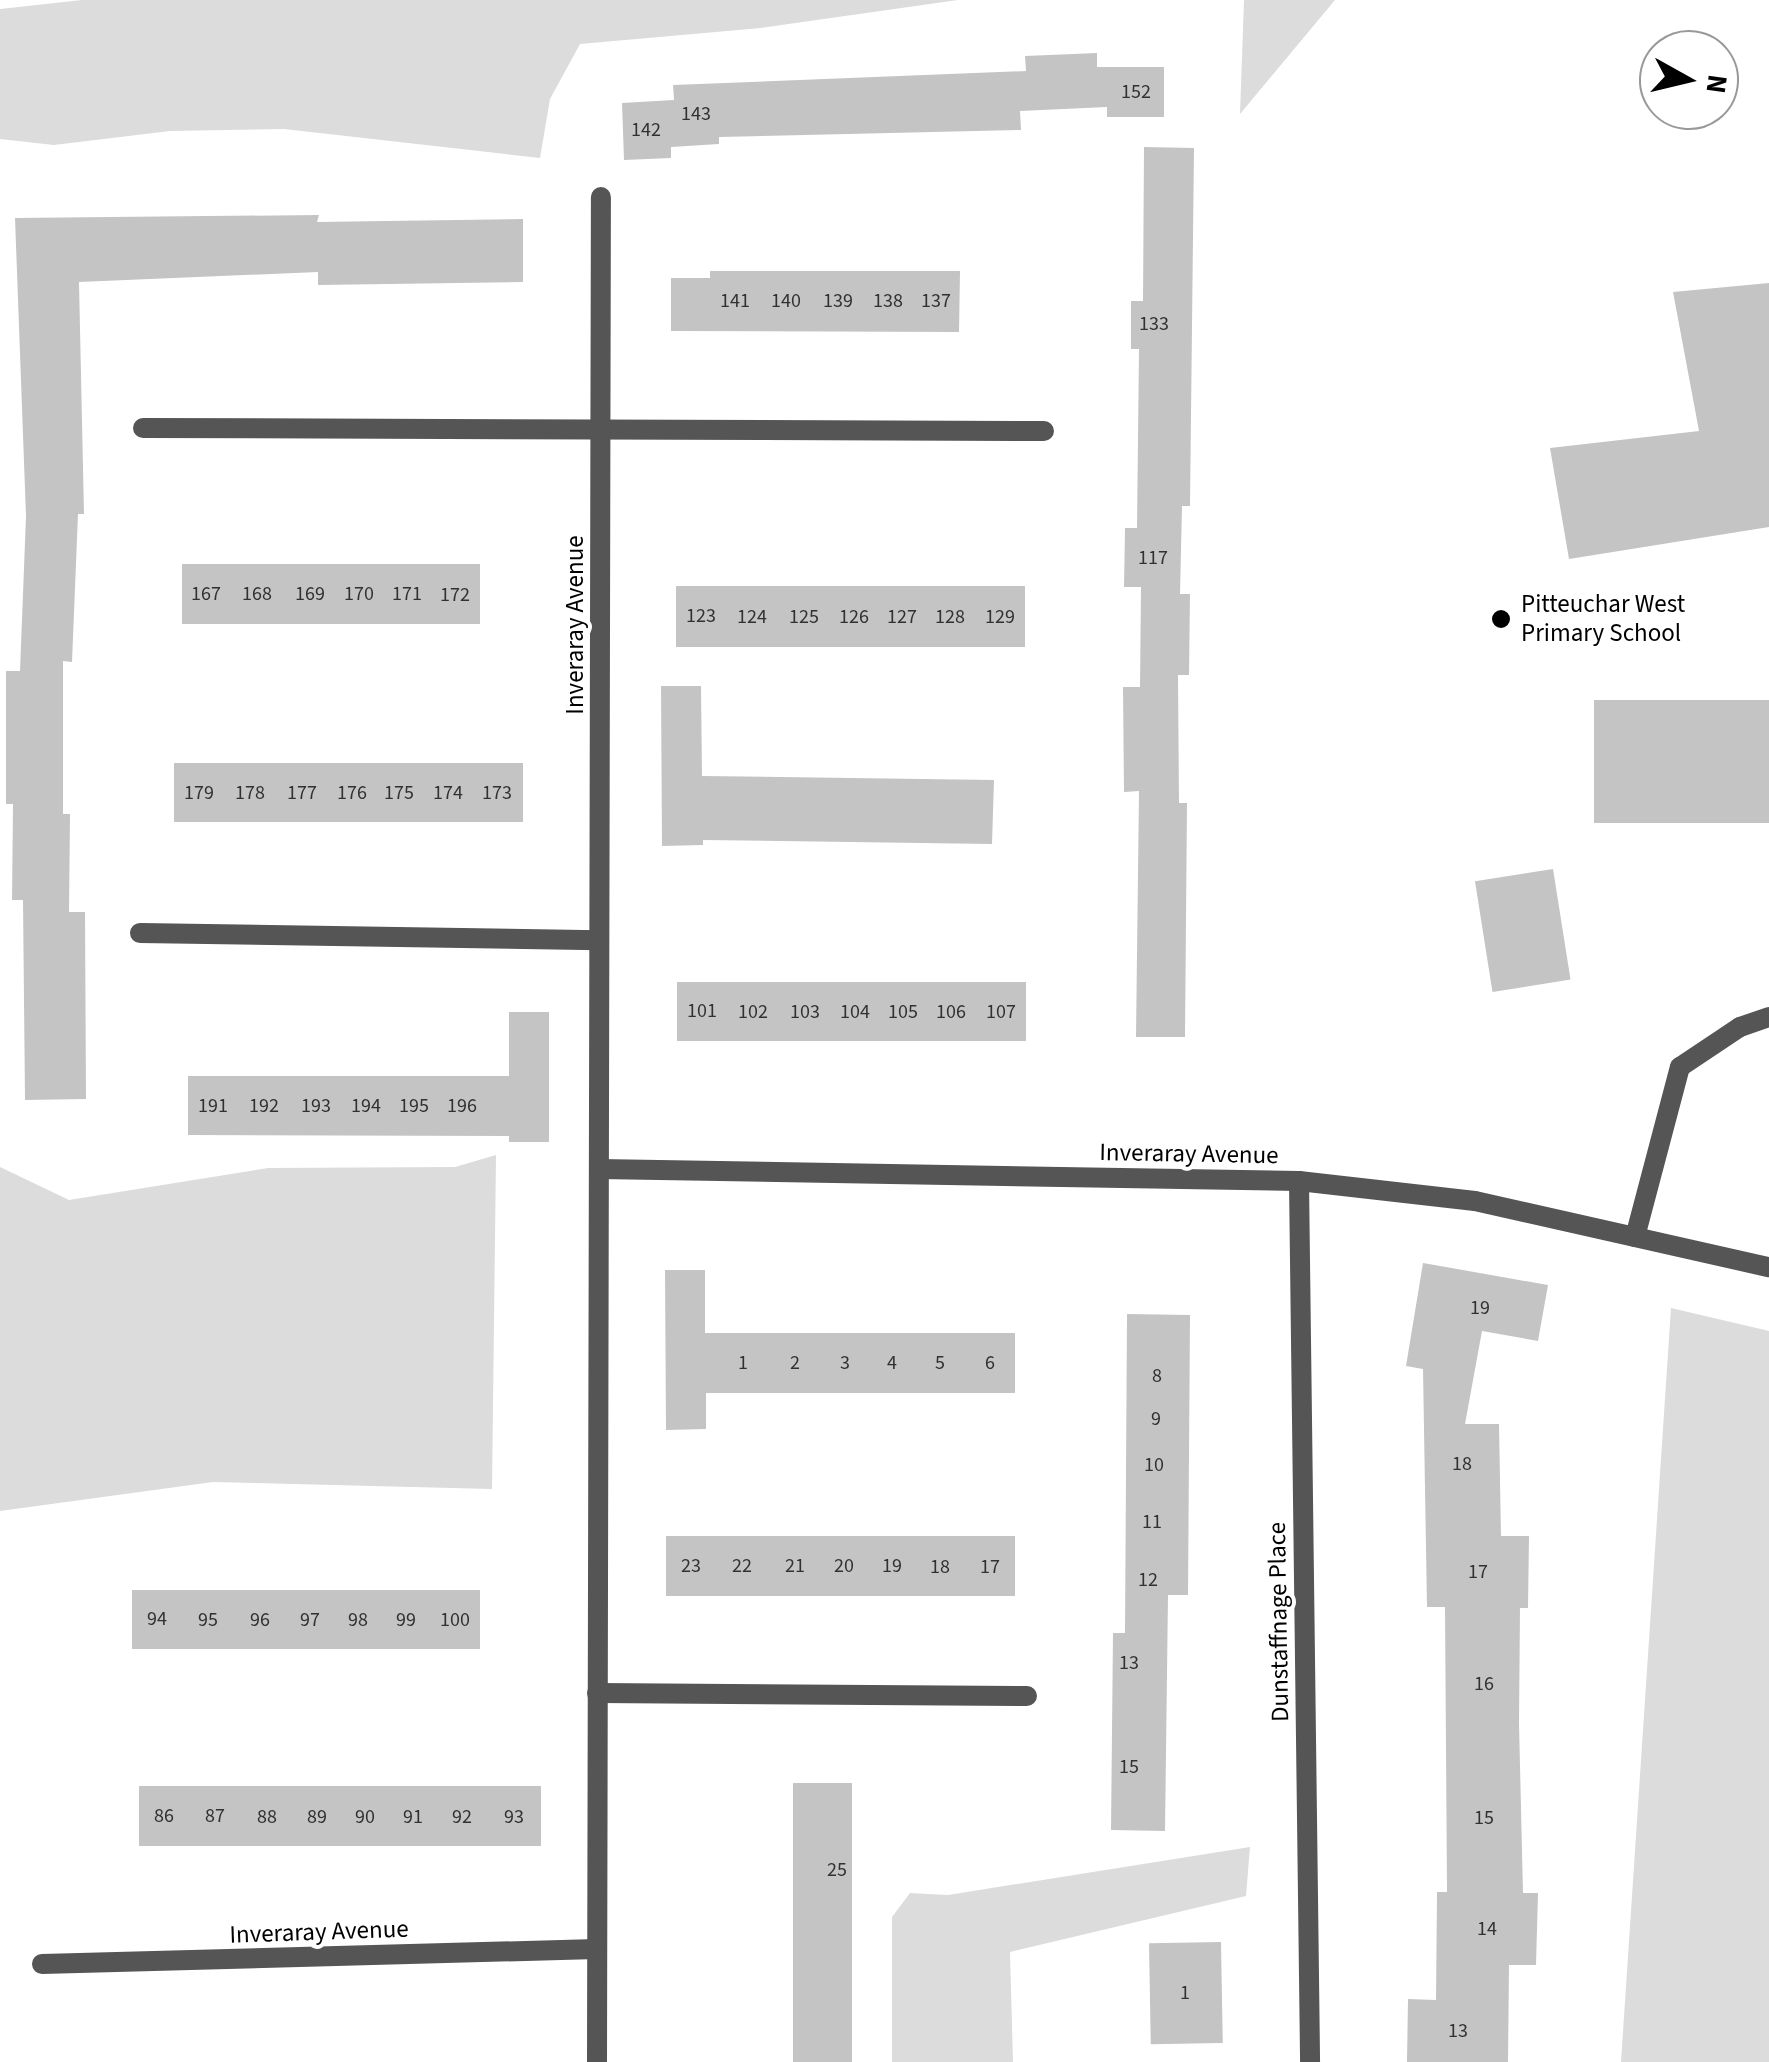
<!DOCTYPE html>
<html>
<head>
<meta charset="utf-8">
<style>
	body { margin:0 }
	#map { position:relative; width:1769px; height:2062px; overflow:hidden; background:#fff; font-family:"Source Sans 3",sans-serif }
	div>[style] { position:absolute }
	.green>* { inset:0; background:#dcdcdc }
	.building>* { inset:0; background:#c4c4c4; transform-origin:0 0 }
	.lane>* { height:20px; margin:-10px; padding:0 10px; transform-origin:10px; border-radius:10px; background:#555 }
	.street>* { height:20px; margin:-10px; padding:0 10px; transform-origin:10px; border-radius:10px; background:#555 }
	.dots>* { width:28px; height:28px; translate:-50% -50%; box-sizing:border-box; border:5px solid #fff; border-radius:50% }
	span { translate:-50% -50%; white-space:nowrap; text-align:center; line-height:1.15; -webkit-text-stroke:8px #fff; paint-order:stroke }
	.number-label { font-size:20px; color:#313131 }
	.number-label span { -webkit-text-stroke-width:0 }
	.poi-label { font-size:25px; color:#000 }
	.left { translate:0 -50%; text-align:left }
	.street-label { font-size:25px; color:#000 }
	.north { position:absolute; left:1639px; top:30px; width:100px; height:100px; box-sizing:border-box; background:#fff; border:2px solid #999; border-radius:50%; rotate:98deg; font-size:28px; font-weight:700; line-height:40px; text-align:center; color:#000 }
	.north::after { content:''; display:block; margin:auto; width:35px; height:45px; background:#000; clip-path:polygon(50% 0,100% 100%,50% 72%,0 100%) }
</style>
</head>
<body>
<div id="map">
	<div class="green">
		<div style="clip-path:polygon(82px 0,958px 0,761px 28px,580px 44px,550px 99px,540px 158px,284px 129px,170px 131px,54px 145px,0 139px,0 9px)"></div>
		<div style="clip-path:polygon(1244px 0,1335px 0,1240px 114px)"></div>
		<div style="clip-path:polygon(496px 1155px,492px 1489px,213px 1482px,0 1511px,0 1167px,69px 1200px,268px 1168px,455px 1167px)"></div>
		<div style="clip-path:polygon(1671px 1308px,1769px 1331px,1769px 2062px,1621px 2062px)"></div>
		<div style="clip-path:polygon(1250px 1847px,1246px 1896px,1010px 1952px,1013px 2062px,892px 2062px,892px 1917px,910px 1893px,948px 1895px)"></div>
	</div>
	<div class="building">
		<div style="clip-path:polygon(1097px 53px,1097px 67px,1164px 67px,1164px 117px,1107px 117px,1107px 107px,1020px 111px,1021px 130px,719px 137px,719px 144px,671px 147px,671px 158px,624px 160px,622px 103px,674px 100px,673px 85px,1026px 71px,1025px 56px)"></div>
		<div style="clip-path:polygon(1144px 147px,1194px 148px,1190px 506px,1182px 506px,1180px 594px,1190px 594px,1189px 675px,1178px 675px,1179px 803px,1187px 803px,1185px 1037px,1136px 1037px,1139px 791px,1124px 792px,1123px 687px,1140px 687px,1141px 587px,1124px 587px,1125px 528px,1137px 528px,1139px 349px,1131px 349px,1131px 301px,1143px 301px)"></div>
		<div style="clip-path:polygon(319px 215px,317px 222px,523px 219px,523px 282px,318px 285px,318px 272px,79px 282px,84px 514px,78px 514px,72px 662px,63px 661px,63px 814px,70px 814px,69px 912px,85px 912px,86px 1099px,25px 1100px,23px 900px,12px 900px,13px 804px,6px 804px,6px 671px,20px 671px,26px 516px,15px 218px)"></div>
		<div style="clip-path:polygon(710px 271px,960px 271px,959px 332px,671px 331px,671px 278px,710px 278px)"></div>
		<div style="clip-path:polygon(1769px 283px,1769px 527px,1569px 559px,1550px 448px,1699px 431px,1673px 292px)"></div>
		<div style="left:182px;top:564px;width:298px;height:60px"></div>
		<div style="left:676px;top:586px;width:349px;height:61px"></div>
		<div style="clip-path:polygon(661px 686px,701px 686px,702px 776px,994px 780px,992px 844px,703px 840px,703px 845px,662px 846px)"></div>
		<div style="left:1769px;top:700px;width:123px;height:175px;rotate:90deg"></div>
		<div style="left:174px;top:763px;width:349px;height:59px"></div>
		<div style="left:1553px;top:869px;width:112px;height:79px;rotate:81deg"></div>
		<div style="left:677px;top:982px;width:349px;height:59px"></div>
		<div style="clip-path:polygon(509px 1012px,549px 1012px,549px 1142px,509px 1142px,509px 1136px,188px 1135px,188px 1076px,509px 1076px)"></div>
		<div style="clip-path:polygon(1423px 1263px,1548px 1285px,1538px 1341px,1482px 1331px,1465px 1424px,1499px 1424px,1501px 1536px,1529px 1536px,1528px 1608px,1520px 1608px,1519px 1723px,1523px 1893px,1538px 1893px,1536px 1965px,1509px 1965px,1508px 2062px,1407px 2062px,1408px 1999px,1436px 2000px,1437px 1892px,1447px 1892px,1445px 1607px,1427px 1607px,1423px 1369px,1406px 1366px)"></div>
		<div style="clip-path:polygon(665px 1270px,705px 1270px,705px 1333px,1015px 1333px,1015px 1393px,706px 1393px,706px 1429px,666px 1430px)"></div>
		<div style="clip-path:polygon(1127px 1314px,1190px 1315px,1188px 1595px,1168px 1595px,1165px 1831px,1111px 1830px,1113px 1633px,1125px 1633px)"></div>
		<div style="left:666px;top:1536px;width:349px;height:60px"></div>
		<div style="left:132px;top:1590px;width:348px;height:59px"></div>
		<div style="left:793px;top:1783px;width:59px;height:279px"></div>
		<div style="left:139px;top:1786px;width:402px;height:60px"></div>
		<div style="left:1221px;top:1942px;width:101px;height:72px;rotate:89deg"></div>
	</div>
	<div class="lane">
		<div style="left:1635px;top:1237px;width:176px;rotate:-75.2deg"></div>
		<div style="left:1680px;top:1067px;width:72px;rotate:-33.7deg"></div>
		<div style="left:1740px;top:1027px;width:31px;rotate:-19deg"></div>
	</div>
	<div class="street">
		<div style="left:143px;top:428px;width:901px;rotate:0.19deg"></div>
		<div style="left:140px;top:933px;width:459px;rotate:0.9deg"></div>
		<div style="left:599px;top:1169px;width:700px;rotate:0.98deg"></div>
		<div style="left:1299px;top:1181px;width:177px;rotate:6.5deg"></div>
		<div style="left:1475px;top:1201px;width:301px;rotate:12.7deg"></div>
		<div style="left:1299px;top:1181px;width:881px;rotate:89.28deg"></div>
		<div style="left:597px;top:1693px;width:430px;rotate:0.4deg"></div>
		<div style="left:42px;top:1964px;width:555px;rotate:-1.55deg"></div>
		<div style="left:597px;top:2062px;width:1865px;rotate:-89.88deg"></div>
	</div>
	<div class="dots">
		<div style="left:1501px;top:619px;background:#000"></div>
	</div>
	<div class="number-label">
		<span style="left:1136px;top:92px">152</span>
		<span style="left:696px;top:114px">143</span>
		<span style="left:646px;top:130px">142</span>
		<span style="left:735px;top:301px">141</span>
		<span style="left:786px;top:301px">140</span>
		<span style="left:838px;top:301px">139</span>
		<span style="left:888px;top:301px">138</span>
		<span style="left:936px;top:301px">137</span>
		<span style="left:1154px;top:324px">133</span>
		<span style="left:1153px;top:558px">117</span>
		<span style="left:206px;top:594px">167</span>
		<span style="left:257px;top:594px">168</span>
		<span style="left:310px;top:594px">169</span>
		<span style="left:359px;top:594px">170</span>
		<span style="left:407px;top:594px">171</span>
		<span style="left:455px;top:595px">172</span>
		<span style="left:701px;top:616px">123</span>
		<span style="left:752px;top:617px">124</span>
		<span style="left:804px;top:617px">125</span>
		<span style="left:854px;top:617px">126</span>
		<span style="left:902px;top:617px">127</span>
		<span style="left:950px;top:617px">128</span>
		<span style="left:1000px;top:617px">129</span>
		<span style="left:199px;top:793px">179</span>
		<span style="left:250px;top:793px">178</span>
		<span style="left:302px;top:793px">177</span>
		<span style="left:352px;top:793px">176</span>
		<span style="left:399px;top:793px">175</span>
		<span style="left:448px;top:793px">174</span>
		<span style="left:497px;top:793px">173</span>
		<span style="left:702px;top:1011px">101</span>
		<span style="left:753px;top:1012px">102</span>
		<span style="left:805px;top:1012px">103</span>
		<span style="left:855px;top:1012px">104</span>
		<span style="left:903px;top:1012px">105</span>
		<span style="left:951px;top:1012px">106</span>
		<span style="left:1001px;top:1012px">107</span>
		<span style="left:213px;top:1106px">191</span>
		<span style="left:264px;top:1106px">192</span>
		<span style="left:316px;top:1106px">193</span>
		<span style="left:366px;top:1106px">194</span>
		<span style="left:414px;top:1106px">195</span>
		<span style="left:462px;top:1106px">196</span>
		<span style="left:1480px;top:1308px">19</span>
		<span style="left:743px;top:1363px">1</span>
		<span style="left:795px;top:1363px">2</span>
		<span style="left:845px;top:1363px">3</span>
		<span style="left:892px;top:1363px">4</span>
		<span style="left:940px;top:1363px">5</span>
		<span style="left:990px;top:1363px">6</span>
		<span style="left:1157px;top:1376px">8</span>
		<span style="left:1156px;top:1419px">9</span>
		<span style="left:1462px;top:1464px">18</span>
		<span style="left:1154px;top:1465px">10</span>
		<span style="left:1152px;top:1522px">11</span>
		<span style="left:691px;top:1566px">23</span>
		<span style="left:742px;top:1566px">22</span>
		<span style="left:795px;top:1566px">21</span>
		<span style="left:844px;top:1566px">20</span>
		<span style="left:892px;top:1566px">19</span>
		<span style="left:940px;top:1567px">18</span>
		<span style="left:990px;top:1567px">17</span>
		<span style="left:1478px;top:1572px">17</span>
		<span style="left:1148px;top:1580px">12</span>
		<span style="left:157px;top:1619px">94</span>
		<span style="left:208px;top:1620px">95</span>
		<span style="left:260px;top:1620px">96</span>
		<span style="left:310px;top:1620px">97</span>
		<span style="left:358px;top:1620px">98</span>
		<span style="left:406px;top:1620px">99</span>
		<span style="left:455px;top:1620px">100</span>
		<span style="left:1129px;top:1663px">13</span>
		<span style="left:1484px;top:1684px">16</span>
		<span style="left:1129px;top:1767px">15</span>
		<span style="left:164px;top:1816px">86</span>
		<span style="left:215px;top:1816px">87</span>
		<span style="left:267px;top:1817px">88</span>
		<span style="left:317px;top:1817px">89</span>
		<span style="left:365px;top:1817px">90</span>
		<span style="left:413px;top:1817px">91</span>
		<span style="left:462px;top:1817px">92</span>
		<span style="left:514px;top:1817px">93</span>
		<span style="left:1484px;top:1818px">15</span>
		<span style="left:837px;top:1870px">25</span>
		<span style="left:1487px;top:1929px">14</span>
		<span style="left:1185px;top:1993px">1</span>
		<span style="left:1458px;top:2031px">13</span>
	</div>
	<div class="poi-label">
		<span class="left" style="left:1521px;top:619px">Pitteuchar West<br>Primary School</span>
	</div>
	<div class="street-label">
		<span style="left:575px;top:625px;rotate:-90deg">Inveraray Avenue</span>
		<span style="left:1189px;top:1154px;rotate:1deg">Inveraray Avenue</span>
		<span style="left:1279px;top:1622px;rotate:-91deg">Dunstaffnage Place</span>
		<span style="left:319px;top:1932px;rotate:-2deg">Inveraray Avenue</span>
	</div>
	<div class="north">N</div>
</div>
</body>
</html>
